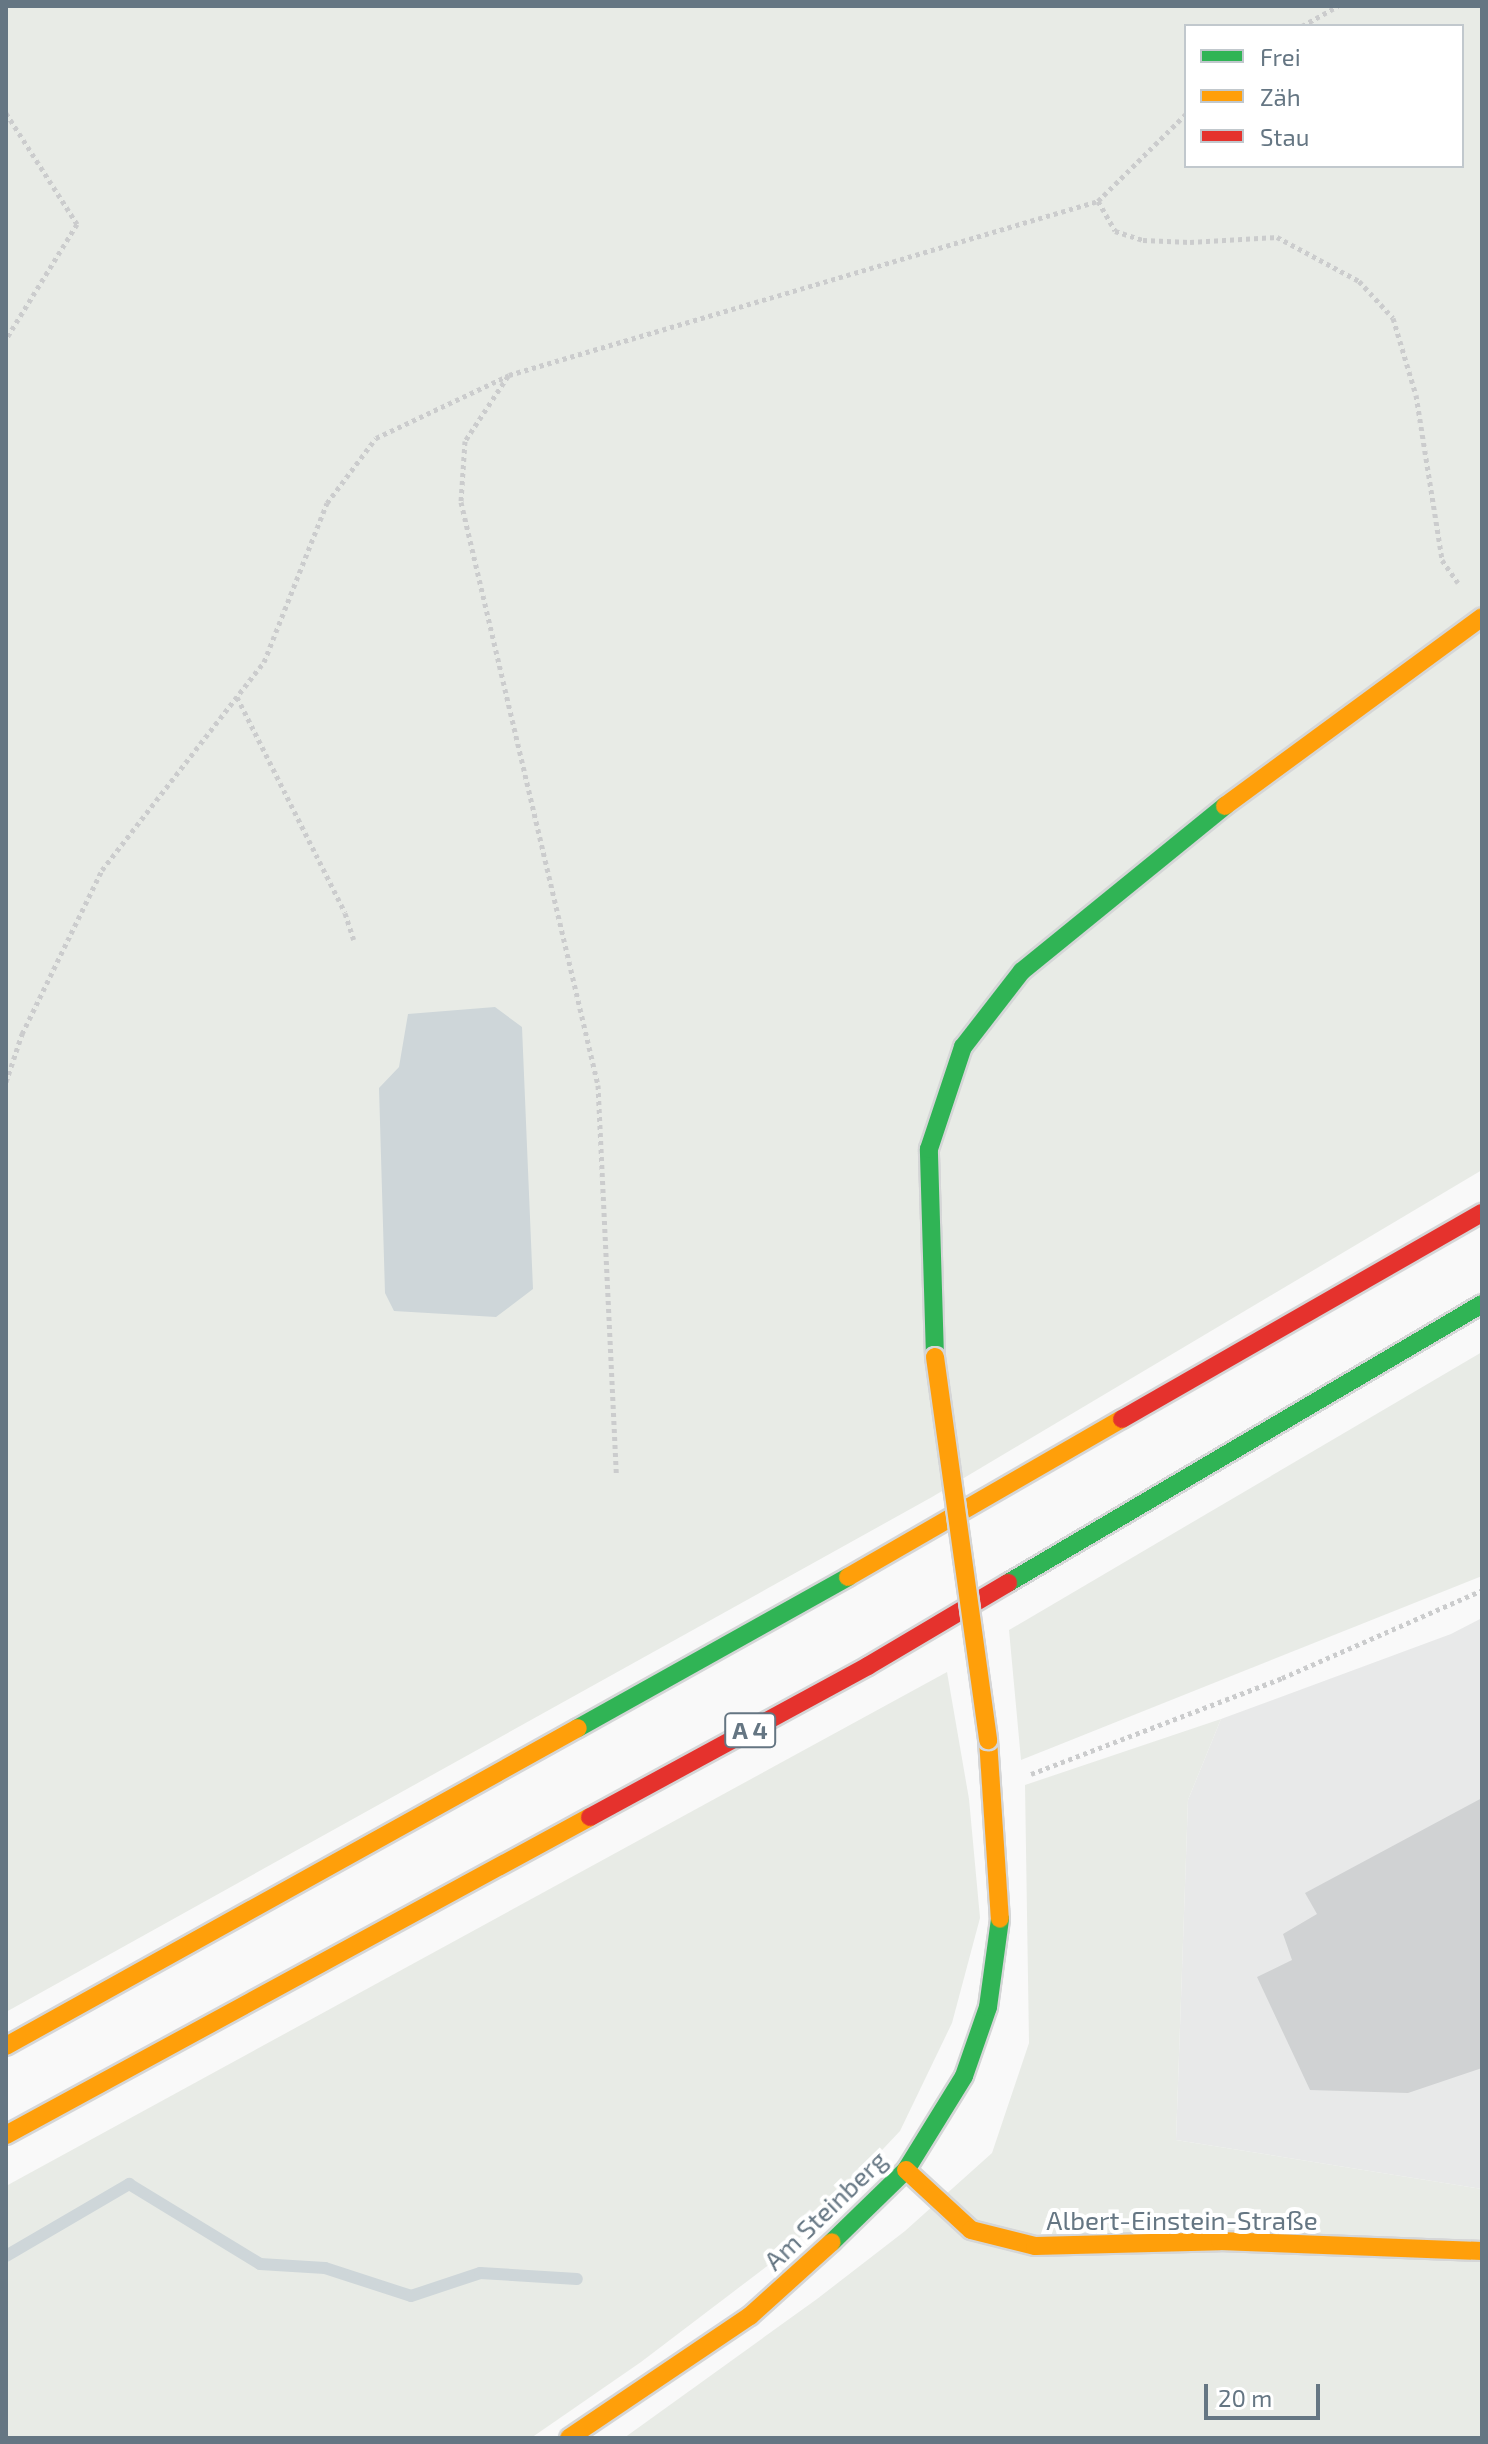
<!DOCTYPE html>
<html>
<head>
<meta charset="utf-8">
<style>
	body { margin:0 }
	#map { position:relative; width:1488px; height:2444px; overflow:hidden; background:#f9f9f9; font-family:"Exo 2",sans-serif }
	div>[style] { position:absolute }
	.built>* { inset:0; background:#e8e9e9 }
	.green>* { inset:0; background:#e8ebe6 }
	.water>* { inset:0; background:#ced6d9 }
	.stream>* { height:12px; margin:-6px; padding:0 6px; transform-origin:6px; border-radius:6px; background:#ced6d9 }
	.building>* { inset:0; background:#d0d2d3 }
	.path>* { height:5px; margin-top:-2.5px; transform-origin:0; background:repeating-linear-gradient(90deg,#cbcccd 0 4px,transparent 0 8px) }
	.roads { filter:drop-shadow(2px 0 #d5d6d7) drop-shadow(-2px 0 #d5d6d7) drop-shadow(0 2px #d5d6d7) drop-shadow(0 -2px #d5d6d7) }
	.fast>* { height:18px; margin:-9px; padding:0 9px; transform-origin:9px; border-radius:9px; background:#30b455 }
	.slow>* { height:18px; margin:-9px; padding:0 9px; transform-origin:9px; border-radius:9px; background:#ff9f0a }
	.jam>* { height:18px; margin:-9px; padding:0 9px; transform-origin:9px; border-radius:9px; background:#e5322d }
	.bridges { filter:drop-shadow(2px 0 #d5d6d7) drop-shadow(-2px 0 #d5d6d7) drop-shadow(0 2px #d5d6d7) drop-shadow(0 -2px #d5d6d7) }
	.slow-bridge>* { height:18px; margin:-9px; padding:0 9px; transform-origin:9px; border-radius:9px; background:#ff9f0a }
	span { translate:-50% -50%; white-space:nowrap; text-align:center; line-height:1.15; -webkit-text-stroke:8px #fff; paint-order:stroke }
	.shield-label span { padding:2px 6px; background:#fff; border:2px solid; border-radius:6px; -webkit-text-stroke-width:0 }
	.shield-label { font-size:24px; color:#657683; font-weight:700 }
	.street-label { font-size:26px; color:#657683 }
	.frame { position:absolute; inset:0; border:8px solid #657683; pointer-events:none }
	.legend { position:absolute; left:1184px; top:24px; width:280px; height:144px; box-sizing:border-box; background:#fff; border:2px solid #c1c8cd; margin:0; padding:10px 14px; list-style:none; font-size:24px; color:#657683 }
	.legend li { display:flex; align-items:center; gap:16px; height:40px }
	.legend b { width:40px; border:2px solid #c1c8cd }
	.scale { position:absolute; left:1204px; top:2384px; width:116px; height:36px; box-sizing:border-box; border:4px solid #657683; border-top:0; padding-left:10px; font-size:24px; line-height:28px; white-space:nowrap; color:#657683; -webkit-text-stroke:6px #fff; paint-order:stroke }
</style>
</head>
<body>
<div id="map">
	<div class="built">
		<div style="clip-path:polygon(1482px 1618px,1482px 2189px,1176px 2140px,1188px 1800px,1221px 1719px,1451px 1634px)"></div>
	</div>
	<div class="green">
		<div style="clip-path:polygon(evenodd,6px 6px,1482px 6px,1482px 1170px,932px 1497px,6px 2012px,6px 6px,1186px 26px,1462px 26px,1462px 166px,1186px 166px,1186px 26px)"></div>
		<div style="clip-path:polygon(1482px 1352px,1482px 1576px,1021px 1760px,1009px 1630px)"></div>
		<div style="clip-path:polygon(947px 1672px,969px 1799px,980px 1918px,952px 2023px,900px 2131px,787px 2251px,641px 2362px,531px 2438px,6px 2438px,6px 2186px)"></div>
		<div style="clip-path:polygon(1221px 1719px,1188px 1800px,1176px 2140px,1482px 2189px,1482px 2438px,624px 2438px,817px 2299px,905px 2231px,992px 2153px,1029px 2043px,1025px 1785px)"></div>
	</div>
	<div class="water">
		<div style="clip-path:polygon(495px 1007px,522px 1027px,533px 1289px,496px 1317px,394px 1311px,385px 1293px,379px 1088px,399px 1067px,408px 1014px)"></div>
	</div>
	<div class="stream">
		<div style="left:6px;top:2256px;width:143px;rotate:-30.3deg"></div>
		<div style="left:129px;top:2184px;width:153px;rotate:31.4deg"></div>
		<div style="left:260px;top:2264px;width:65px;rotate:3.5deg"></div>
		<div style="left:325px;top:2268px;width:90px;rotate:18deg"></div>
		<div style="left:411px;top:2296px;width:73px;rotate:-18.4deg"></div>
		<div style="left:480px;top:2273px;width:97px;rotate:3.5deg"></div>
	</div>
	<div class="building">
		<div style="clip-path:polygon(1482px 1798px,1482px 2068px,1408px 2093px,1310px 2090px,1257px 1977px,1292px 1960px,1283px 1934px,1317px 1914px,1305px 1893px)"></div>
	</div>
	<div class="path">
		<div style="left:1302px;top:26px;width:41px;rotate:-29.1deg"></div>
		<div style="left:6px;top:113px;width:132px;rotate:57.4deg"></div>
		<div style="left:77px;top:224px;width:135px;rotate:121.7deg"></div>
		<div style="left:1098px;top:201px;width:34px;rotate:60deg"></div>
		<div style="left:1115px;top:231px;width:29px;rotate:18deg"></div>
		<div style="left:1143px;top:240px;width:47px;rotate:2.4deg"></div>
		<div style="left:1190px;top:242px;width:87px;rotate:-3.3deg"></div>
		<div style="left:1277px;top:237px;width:93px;rotate:28.2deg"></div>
		<div style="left:1359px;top:281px;width:50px;rotate:47.4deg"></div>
		<div style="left:1393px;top:318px;width:80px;rotate:73.4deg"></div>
		<div style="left:1416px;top:395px;width:167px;rotate:81deg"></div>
		<div style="left:1442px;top:560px;width:28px;rotate:55deg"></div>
		<div style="left:508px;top:376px;width:78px;rotate:123.5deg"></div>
		<div style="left:465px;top:441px;width:61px;rotate:93.8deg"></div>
		<div style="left:461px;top:502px;width:599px;rotate:76.78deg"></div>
		<div style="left:598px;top:1085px;width:388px;rotate:87.3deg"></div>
		<div style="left:237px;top:697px;width:241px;rotate:63.4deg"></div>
		<div style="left:345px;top:913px;width:28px;rotate:72deg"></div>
		<div style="left:6px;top:1082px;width:51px;rotate:-71.6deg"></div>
		<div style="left:22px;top:1034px;width:182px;rotate:-64deg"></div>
		<div style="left:102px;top:870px;width:264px;rotate:-52.1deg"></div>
		<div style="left:264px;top:662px;width:171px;rotate:-68.4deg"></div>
		<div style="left:327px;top:503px;width:81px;rotate:-53deg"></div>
		<div style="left:376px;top:438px;width:147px;rotate:-25.3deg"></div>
		<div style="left:509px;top:375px;width:614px;rotate:-16.46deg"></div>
		<div style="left:1098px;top:201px;width:124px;rotate:-44.7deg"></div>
		<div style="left:1031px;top:1774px;width:269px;rotate:-20.9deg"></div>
		<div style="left:1282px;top:1678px;width:219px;rotate:-23.7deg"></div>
	</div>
	<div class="roads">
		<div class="fast">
			<div style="left:935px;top:1357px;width:208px;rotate:-91.7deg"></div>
			<div style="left:929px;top:1149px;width:108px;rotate:-71.6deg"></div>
			<div style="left:963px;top:1047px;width:96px;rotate:-52.2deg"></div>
			<div style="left:1022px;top:971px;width:262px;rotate:-39.1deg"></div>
			<div style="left:1008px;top:1583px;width:550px;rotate:-30.48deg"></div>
			<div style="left:578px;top:1728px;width:309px;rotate:-29.2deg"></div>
			<div style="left:832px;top:2242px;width:103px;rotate:-44.2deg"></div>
			<div style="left:906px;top:2170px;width:110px;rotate:-58.3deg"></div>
			<div style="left:964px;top:2076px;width:73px;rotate:-70.8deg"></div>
			<div style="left:988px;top:2007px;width:89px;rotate:-82.2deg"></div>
		</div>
		<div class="slow">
			<div style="left:1225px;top:806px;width:319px;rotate:-36.3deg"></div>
			<div style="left:848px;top:1577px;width:316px;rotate:-30deg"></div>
			<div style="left:988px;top:1740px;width:179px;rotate:86.2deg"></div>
			<div style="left:6px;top:2046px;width:654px;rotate:-29.07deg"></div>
			<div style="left:6px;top:2135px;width:665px;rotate:-28.57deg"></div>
			<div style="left:906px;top:2170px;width:88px;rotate:42.7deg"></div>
			<div style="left:971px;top:2230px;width:66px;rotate:14deg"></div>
			<div style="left:1035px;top:2246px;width:185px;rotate:-1.5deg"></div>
			<div style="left:1220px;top:2241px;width:262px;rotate:2.2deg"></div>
			<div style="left:569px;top:2438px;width:218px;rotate:-34deg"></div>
			<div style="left:750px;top:2316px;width:110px;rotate:-42.1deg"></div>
		</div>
		<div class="jam">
			<div style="left:1122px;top:1419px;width:415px;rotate:-29.8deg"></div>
			<div style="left:590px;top:1817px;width:316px;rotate:-28.5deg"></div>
			<div style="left:868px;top:1666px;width:163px;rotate:-30.7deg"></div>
		</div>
	</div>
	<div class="bridges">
		<div class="slow-bridge">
			<div style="left:935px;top:1357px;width:387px;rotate:82.1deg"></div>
		</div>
	</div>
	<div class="shield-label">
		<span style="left:750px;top:1730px">A 4</span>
	</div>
	<div class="street-label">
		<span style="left:825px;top:2210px;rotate:-44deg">Am Steinberg</span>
		<span style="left:1182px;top:2220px">Albert-Einstein-Straße</span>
	</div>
	<div class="frame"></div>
	<ul class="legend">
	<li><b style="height:10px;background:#30b455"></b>Frei</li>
	<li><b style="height:10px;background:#ff9f0a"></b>Zäh</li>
	<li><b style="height:10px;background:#e5322d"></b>Stau</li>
	</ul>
	<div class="scale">20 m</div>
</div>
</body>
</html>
